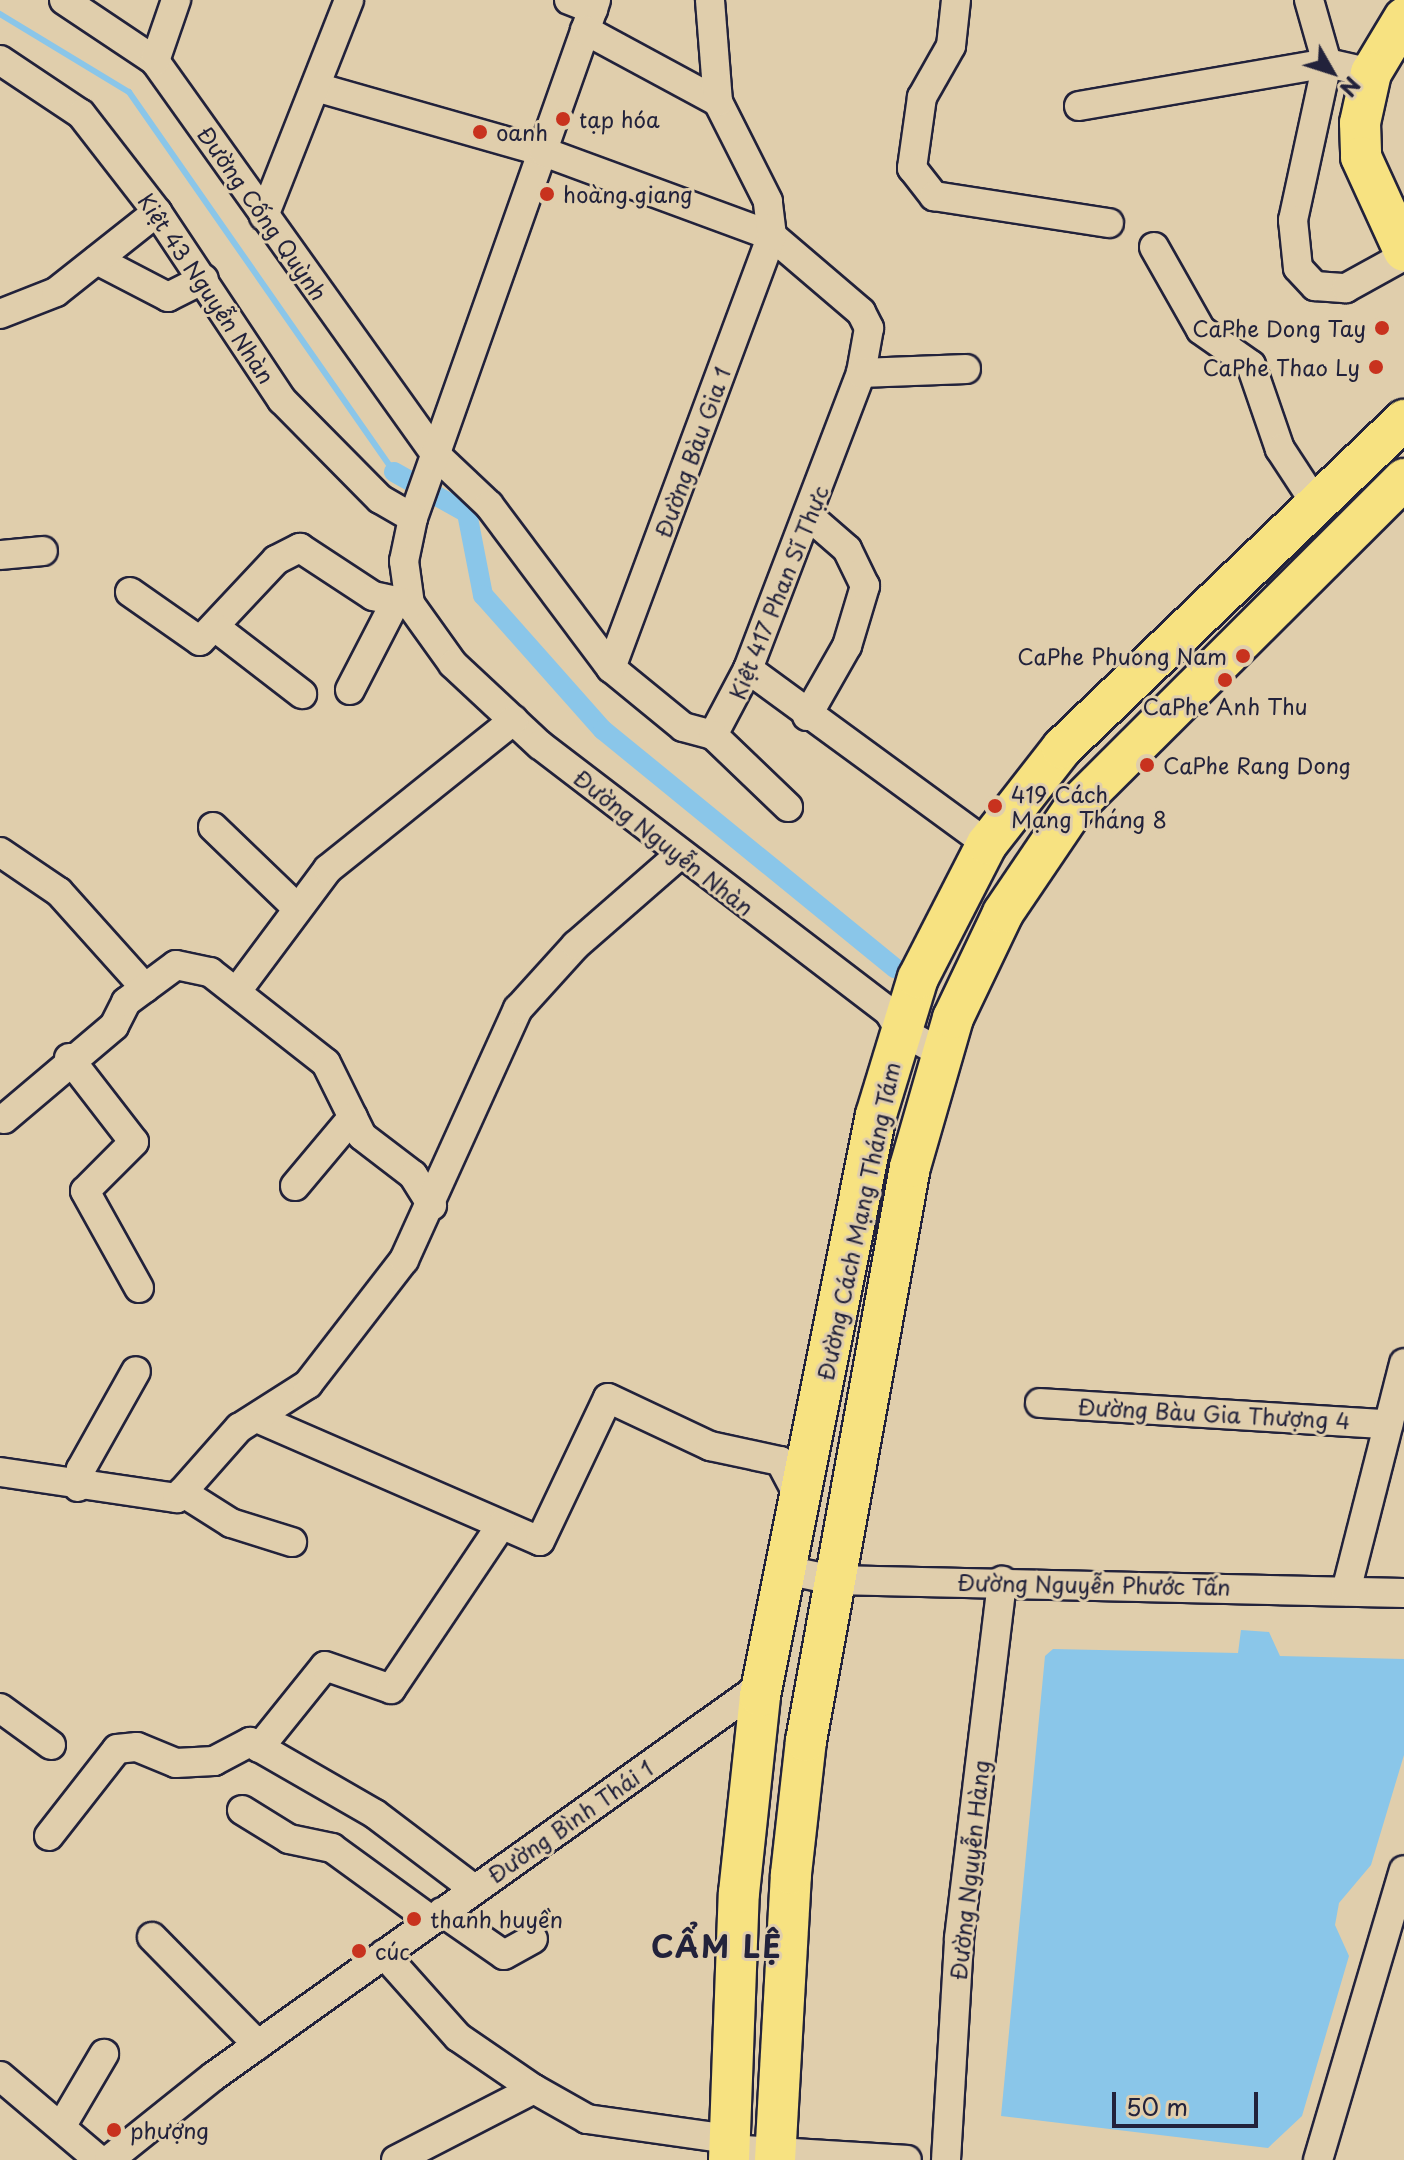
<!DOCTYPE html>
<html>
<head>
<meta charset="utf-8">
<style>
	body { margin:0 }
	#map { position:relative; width:1404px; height:2160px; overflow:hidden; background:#e0ceac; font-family:"Playpen Sans",sans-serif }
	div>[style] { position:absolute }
	.water>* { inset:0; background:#8ac6e9 }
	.stream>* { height:6px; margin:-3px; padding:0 3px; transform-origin:3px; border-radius:3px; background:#8ac6e9 }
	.canal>* { height:20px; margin:-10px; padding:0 10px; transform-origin:10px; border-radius:10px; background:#8ac6e9 }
	.roads { filter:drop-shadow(2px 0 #22223b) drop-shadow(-2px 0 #22223b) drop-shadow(0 2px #22223b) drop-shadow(0 -2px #22223b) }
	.minor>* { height:28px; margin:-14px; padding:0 14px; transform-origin:14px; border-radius:14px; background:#e0ceac }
	.highway>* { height:40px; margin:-20px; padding:0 20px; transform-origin:20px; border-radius:20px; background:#f7e281 }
	.dots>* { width:22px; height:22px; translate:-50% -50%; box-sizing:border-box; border:4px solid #e0ceac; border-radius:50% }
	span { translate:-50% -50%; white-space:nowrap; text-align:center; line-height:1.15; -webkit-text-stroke:6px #e0ceac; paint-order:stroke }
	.poi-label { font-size:22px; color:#22223b }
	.left { translate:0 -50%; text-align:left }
	.right { translate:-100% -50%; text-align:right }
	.street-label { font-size:22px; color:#22223b }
	.district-label { font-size:30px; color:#22223b; font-weight:700; letter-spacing:2px }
	.north { position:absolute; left:1292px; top:32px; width:80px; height:80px; -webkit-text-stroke:6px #e0ceac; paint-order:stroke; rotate:129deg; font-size:22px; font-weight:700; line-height:32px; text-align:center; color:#22223b }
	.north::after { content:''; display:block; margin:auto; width:28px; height:36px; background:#22223b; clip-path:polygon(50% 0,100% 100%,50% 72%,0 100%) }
	.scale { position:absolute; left:1112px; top:2092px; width:146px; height:36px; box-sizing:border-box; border:4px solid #22223b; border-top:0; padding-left:10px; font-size:24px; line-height:28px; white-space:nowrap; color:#22223b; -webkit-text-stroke:6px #e0ceac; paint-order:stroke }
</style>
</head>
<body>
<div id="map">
	<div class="water">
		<div style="clip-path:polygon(1241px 1630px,1269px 1632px,1280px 1656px,1404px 1659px,1404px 1755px,1371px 1865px,1339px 1903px,1335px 1925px,1349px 1956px,1302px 2116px,1268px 2148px,1001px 2116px,1045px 1656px,1053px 1649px,1238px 1653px)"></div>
	</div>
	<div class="stream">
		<div style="left:0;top:14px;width:151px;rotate:31.2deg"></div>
		<div style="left:129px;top:92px;width:463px;rotate:55.1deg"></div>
	</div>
	<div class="canal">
		<div style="left:394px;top:472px;width:84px;rotate:29.3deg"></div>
		<div style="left:467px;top:513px;width:84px;rotate:79deg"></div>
		<div style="left:483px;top:595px;width:181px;rotate:48.4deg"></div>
		<div style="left:603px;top:730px;width:377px;rotate:39.2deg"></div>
	</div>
	<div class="roads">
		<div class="minor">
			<div style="left:64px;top:0;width:110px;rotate:33.8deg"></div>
			<div style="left:155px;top:61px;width:483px;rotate:54.5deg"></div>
			<div style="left:435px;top:454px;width:74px;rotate:43.4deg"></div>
			<div style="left:489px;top:505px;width:204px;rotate:53.2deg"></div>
			<div style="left:611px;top:668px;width:93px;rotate:39.3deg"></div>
			<div style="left:683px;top:727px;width:31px;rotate:15deg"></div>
			<div style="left:569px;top:0;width:26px;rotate:21deg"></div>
			<div style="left:596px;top:0;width:549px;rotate:109.46deg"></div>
			<div style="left:413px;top:518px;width:44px;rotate:101.8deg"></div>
			<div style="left:404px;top:561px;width:43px;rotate:82.1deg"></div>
			<div style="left:410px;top:604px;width:74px;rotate:54.4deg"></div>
			<div style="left:453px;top:664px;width:119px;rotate:43deg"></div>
			<div style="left:540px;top:745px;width:439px;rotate:37.4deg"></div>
			<div style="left:889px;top:1012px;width:21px;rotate:59deg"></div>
			<div style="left:900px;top:1030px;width:47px;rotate:29.3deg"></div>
			<div style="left:956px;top:0;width:46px;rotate:96.2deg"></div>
			<div style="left:951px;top:46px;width:59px;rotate:119.6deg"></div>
			<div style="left:922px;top:97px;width:72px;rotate:98deg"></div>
			<div style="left:912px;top:168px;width:36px;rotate:52deg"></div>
			<div style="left:934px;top:196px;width:177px;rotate:8.8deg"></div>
			<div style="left:1309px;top:0;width:66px;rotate:74.1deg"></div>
			<div style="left:585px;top:30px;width:151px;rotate:28.4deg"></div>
			<div style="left:0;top:60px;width:97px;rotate:33.7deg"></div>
			<div style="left:81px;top:114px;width:124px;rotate:52.2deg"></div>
			<div style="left:157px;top:212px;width:226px;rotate:56.4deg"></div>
			<div style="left:282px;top:400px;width:139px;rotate:45.3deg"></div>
			<div style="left:380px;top:499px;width:38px;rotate:30deg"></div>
			<div style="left:155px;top:61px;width:65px;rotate:-71deg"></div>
			<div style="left:1327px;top:63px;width:161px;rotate:102.2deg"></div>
			<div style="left:1293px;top:220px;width:48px;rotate:84.1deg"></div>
			<div style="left:1298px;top:268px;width:25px;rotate:47deg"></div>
			<div style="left:1315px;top:286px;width:31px;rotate:4deg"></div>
			<div style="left:1346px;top:288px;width:66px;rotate:-28.9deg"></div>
			<div style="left:316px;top:87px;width:237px;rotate:15.9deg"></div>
			<div style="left:544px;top:152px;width:243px;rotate:20.2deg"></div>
			<div style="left:772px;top:236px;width:117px;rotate:40.5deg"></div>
			<div style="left:861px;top:312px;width:18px;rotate:63deg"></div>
			<div style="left:869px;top:328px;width:46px;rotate:100.1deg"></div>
			<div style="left:861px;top:373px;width:317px;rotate:110.9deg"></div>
			<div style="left:748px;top:669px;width:75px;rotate:117.9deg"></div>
			<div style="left:1079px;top:106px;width:252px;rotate:-9.8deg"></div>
			<div style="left:1327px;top:63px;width:45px;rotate:12.8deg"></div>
			<div style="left:264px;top:216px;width:232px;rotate:-68.5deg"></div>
			<div style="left:1154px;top:247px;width:95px;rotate:60.5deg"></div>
			<div style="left:1201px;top:330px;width:61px;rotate:35deg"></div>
			<div style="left:1251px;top:365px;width:89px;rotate:71deg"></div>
			<div style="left:1280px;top:449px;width:66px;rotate:56.8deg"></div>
			<div style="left:97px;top:260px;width:80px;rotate:27.5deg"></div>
			<div style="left:168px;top:297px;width:40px;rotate:-26.6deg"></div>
			<div style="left:0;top:314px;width:60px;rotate:-21.4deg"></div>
			<div style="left:56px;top:292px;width:129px;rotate:-38.4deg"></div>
			<div style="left:861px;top:373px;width:105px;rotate:-2.2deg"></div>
			<div style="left:0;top:555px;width:43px;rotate:-5.3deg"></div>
			<div style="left:130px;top:592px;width:85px;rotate:35deg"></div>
			<div style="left:200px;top:641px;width:111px;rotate:-46.8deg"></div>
			<div style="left:276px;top:560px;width:27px;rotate:-27deg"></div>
			<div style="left:300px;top:548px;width:87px;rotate:33.3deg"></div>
			<div style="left:373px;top:596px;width:38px;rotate:12deg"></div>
			<div style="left:215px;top:627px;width:110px;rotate:37.6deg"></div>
			<div style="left:611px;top:668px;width:461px;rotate:-69.6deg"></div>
			<div style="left:772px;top:236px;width:35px;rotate:-97deg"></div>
			<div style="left:768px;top:201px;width:111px;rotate:-116.8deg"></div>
			<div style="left:718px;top:102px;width:102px;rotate:-94.5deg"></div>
			<div style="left:748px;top:669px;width:296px;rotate:36.2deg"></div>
			<div style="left:350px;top:690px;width:98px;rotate:-62.7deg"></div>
			<div style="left:807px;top:716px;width:81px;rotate:-60.3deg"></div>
			<div style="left:847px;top:646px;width:63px;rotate:-73.3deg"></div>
			<div style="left:865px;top:586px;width:41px;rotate:-115.9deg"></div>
			<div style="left:847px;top:549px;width:50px;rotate:-139deg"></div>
			<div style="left:713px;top:735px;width:104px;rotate:43.8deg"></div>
			<div style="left:213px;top:827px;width:114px;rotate:43.9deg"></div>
			<div style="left:0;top:852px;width:71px;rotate:34.1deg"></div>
			<div style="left:59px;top:892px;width:129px;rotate:48.1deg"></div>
			<div style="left:237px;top:991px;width:152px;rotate:-53.3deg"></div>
			<div style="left:328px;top:869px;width:238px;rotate:-38.7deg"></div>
			<div style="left:69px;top:1058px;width:106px;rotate:52.3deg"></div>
			<div style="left:134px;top:1142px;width:69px;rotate:135deg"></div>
			<div style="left:85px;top:1191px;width:111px;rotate:60.9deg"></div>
			<div style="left:4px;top:1119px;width:144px;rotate:-40.2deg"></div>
			<div style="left:114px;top:1026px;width:27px;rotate:-63deg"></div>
			<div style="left:126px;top:1002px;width:62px;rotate:-36.5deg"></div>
			<div style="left:176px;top:965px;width:35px;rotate:12deg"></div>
			<div style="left:210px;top:972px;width:147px;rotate:38.1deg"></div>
			<div style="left:326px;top:1063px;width:81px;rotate:63.7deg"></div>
			<div style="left:362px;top:1136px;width:64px;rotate:37.4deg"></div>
			<div style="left:413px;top:1175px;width:36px;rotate:58deg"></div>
			<div style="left:295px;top:1186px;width:90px;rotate:-50deg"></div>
			<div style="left:1040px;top:1403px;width:349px;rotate:3.5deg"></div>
			<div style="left:259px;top:1419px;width:306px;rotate:23.5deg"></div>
			<div style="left:540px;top:1541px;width:158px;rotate:-64.6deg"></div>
			<div style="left:608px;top:1398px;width:113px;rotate:25.2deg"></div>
			<div style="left:710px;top:1446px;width:72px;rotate:12.1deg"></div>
			<div style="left:780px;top:1461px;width:40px;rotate:62deg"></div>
			<div style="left:0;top:1472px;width:179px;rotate:8.4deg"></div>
			<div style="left:177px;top:1498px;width:94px;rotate:-48.5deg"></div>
			<div style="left:239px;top:1428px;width:82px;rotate:-32.5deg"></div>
			<div style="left:308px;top:1384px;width:157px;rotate:-52.3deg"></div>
			<div style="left:404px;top:1260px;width:276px;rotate:-65.6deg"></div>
			<div style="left:518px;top:1009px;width:86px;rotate:-47.8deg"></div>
			<div style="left:576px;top:945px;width:137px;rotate:-41.1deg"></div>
			<div style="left:78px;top:1487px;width:18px;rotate:-81deg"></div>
			<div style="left:81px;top:1469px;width:112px;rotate:-60.7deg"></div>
			<div style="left:182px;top:1492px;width:58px;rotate:32.3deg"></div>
			<div style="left:231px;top:1523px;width:64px;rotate:17.3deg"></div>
			<div style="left:785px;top:1570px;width:50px;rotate:11.5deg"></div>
			<div style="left:834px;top:1580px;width:570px;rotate:1.31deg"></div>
			<div style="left:1346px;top:1591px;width:235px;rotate:-75.7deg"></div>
			<div style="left:0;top:1708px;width:63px;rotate:36deg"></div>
			<div style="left:259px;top:1748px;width:105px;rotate:-51.2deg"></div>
			<div style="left:325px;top:1666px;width:70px;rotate:19.2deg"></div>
			<div style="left:391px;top:1689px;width:197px;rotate:-56.1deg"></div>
			<div style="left:242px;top:1810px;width:55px;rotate:31.7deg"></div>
			<div style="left:289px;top:1839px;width:44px;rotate:11.8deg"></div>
			<div style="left:332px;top:1848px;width:122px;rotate:36deg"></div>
			<div style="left:49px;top:1836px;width:110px;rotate:-52deg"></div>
			<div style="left:117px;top:1749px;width:20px;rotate:-6deg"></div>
			<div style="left:137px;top:1747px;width:42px;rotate:22.3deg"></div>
			<div style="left:176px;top:1763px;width:38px;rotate:-3deg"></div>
			<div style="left:214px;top:1761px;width:41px;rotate:-27.8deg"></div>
			<div style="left:250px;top:1742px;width:144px;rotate:29.9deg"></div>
			<div style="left:375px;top:1814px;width:124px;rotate:37.1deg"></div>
			<div style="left:442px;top:1912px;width:75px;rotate:34.7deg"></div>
			<div style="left:504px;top:1955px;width:33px;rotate:-29deg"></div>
			<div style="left:152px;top:1937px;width:151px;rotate:45.5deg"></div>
			<div style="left:384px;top:1954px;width:111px;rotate:48.3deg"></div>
			<div style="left:458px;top:2037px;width:92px;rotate:34.4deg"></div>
			<div style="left:0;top:2076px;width:130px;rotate:40.3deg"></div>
			<div style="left:61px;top:2127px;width:85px;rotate:-59.5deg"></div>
			<div style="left:729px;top:2149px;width:178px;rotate:3.5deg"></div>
			<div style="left:109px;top:2160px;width:134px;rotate:-38.7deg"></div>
			<div style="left:214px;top:2076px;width:673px;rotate:-35.51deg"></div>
			<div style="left:396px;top:2160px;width:155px;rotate:-27.2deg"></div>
			<div style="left:534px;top:2089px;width:61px;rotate:29.5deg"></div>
			<div style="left:587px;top:2119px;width:144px;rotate:8deg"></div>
			<div style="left:946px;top:2160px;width:222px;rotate:-86.6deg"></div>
			<div style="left:959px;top:1938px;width:360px;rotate:-83.1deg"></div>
			<div style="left:1318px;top:2160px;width:302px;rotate:-73.5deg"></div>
		</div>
		<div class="highway">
			<div style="left:1404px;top:18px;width:64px;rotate:121deg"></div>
			<div style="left:1371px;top:73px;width:51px;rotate:102.4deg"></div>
			<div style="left:1360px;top:123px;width:34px;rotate:88deg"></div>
			<div style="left:1361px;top:157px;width:103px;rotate:65.4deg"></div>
			<div style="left:729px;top:2160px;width:267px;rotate:-87.9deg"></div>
			<div style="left:739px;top:1893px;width:198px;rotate:-83.9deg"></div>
			<div style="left:760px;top:1696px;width:592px;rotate:-78.71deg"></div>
			<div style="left:876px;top:1115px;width:143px;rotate:-73deg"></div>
			<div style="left:918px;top:978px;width:151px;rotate:-62.8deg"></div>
			<div style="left:987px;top:844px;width:122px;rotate:-52deg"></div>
			<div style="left:1062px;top:748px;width:474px;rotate:-43.8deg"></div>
			<div style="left:775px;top:2160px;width:286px;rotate:-86.8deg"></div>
			<div style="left:791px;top:1874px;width:134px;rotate:-83.6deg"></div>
			<div style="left:806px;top:1741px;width:583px;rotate:-79.73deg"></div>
			<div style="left:910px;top:1167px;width:155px;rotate:-73.9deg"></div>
			<div style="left:953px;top:1018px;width:116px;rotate:-64.5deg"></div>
			<div style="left:1003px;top:913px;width:127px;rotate:-55.9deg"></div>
			<div style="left:1074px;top:808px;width:466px;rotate:-44.9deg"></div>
		</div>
	</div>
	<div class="dots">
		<div style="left:563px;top:119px;background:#c8321e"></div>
		<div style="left:480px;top:132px;background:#c8321e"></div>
		<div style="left:547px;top:194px;background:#c8321e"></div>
		<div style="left:1382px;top:328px;background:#c8321e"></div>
		<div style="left:1376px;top:367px;background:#c8321e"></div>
		<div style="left:1243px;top:656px;background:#c8321e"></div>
		<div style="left:1225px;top:680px;background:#c8321e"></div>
		<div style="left:1147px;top:765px;background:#c8321e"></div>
		<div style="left:995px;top:806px;background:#c8321e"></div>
		<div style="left:414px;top:1919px;background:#c8321e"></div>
		<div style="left:359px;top:1951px;background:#c8321e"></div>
		<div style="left:114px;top:2130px;background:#c8321e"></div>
	</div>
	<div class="poi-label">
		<span class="left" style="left:579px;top:119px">tạp hóa</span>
		<span class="left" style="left:496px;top:132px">oanh</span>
		<span class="left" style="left:563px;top:194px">hoàng giang</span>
		<span class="right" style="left:1366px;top:328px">CaPhe Dong Tay</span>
		<span class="right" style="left:1360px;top:367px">CaPhe Thao Ly</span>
		<span class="right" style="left:1227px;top:656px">CaPhe Phuong Nam</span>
		<span style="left:1225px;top:706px">CaPhe Anh Thu</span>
		<span class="left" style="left:1163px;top:765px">CaPhe Rang Dong</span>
		<span class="left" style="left:1011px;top:806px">419 Cách<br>Mạng Tháng 8</span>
		<span class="left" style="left:430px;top:1919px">thanh huyền</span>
		<span class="left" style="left:375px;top:1951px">cúc</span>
		<span class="left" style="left:130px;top:2130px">phượng</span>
	</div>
	<div class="street-label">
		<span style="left:263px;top:213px;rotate:55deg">Đường Cống Quỳnh</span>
		<span style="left:207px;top:288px;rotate:56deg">Kiệt 43 Nguyễn Nhàn</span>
		<span style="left:692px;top:452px;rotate:-70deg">Đường Bàu Gia 1</span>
		<span style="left:778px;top:592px;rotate:-68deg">Kiệt 417 Phan Sĩ Thực</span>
		<span style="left:664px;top:842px;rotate:38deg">Đường Nguyễn Nhàn</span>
		<span style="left:858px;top:1221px;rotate:-78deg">Đường Cách Mạng Tháng Tám</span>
		<span style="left:1214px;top:1413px;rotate:3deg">Đường Bàu Gia Thượng 4</span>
		<span style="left:1094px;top:1584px;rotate:1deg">Đường Nguyễn Phước Tấn</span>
		<span style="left:570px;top:1821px;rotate:-35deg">Đường Bình Thái 1</span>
		<span style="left:969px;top:1870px;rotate:-84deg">Đường Nguyễn Hàng</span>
	</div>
	<div class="district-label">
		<span style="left:717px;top:1946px">CẨM LỆ</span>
	</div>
	<div class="north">N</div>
	<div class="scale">50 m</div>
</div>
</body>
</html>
